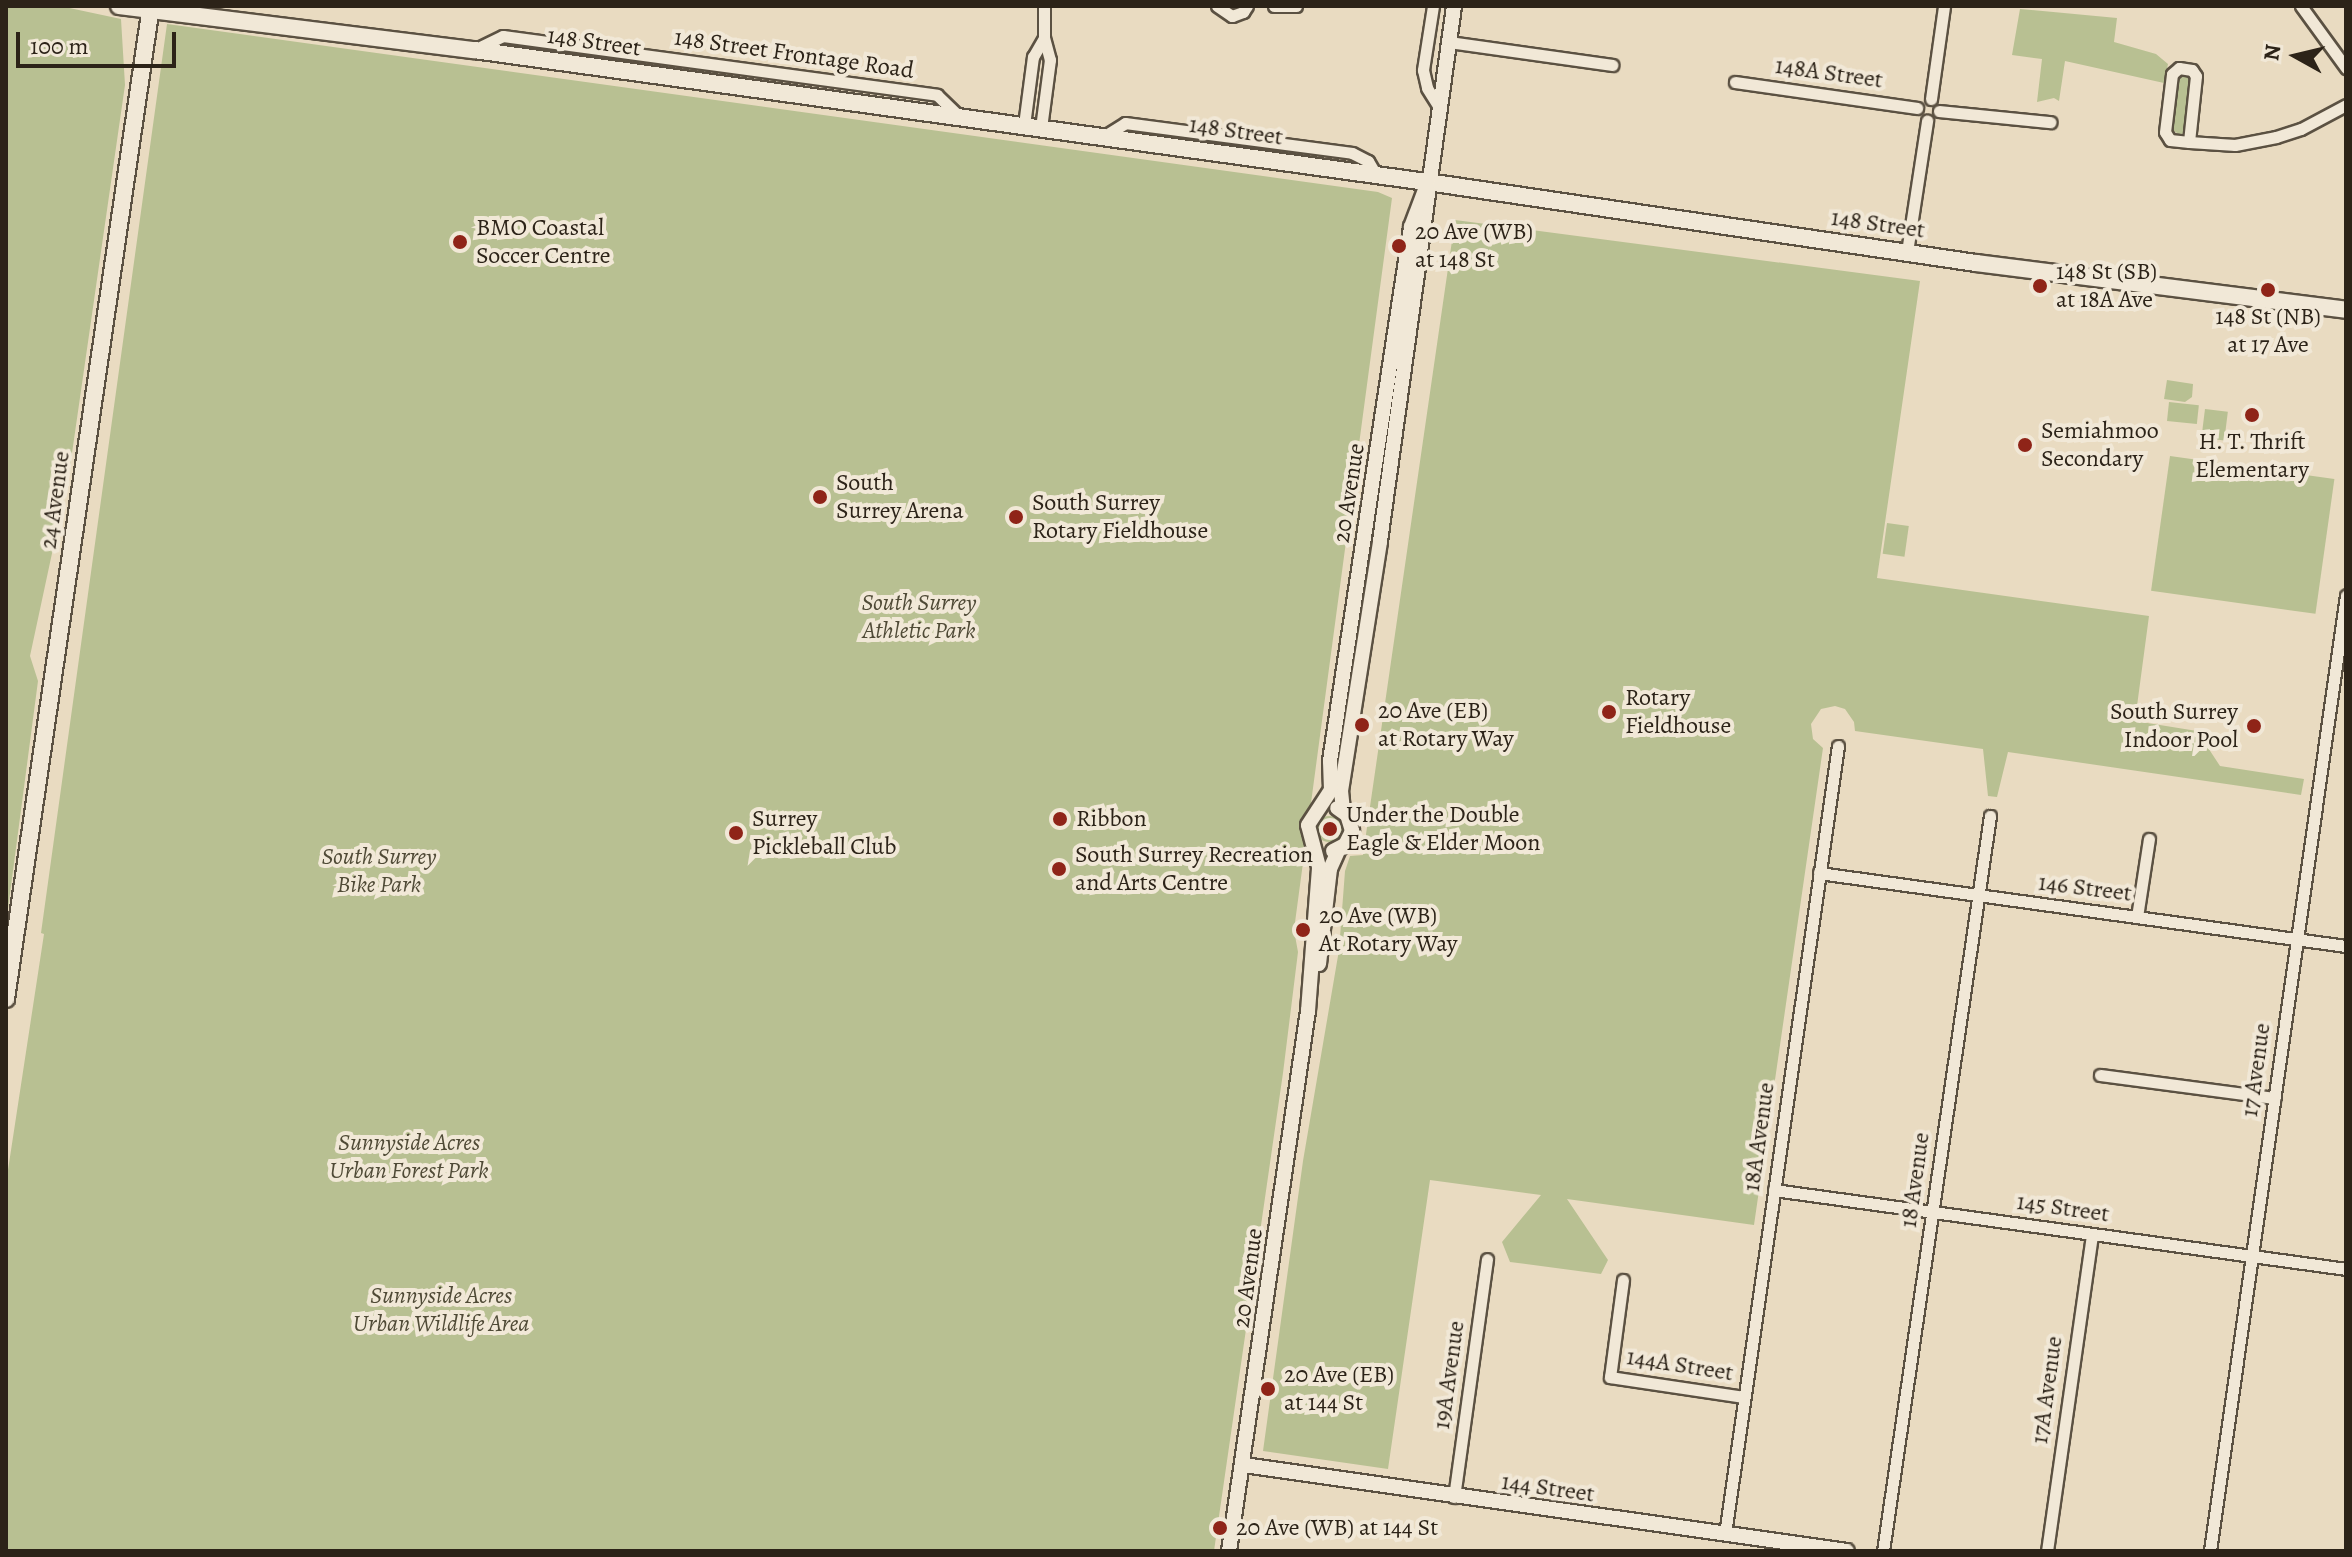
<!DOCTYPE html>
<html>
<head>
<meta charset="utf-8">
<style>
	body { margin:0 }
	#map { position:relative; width:2352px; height:1557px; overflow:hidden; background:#e9dbc1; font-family:Alegreya,serif }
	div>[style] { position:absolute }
	.green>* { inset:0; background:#b8c092; transform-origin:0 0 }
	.round { border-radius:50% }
	.roads { filter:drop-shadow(2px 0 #5b5142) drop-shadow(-2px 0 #5b5142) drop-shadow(0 2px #5b5142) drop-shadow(0 -2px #5b5142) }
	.minor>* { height:11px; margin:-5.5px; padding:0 5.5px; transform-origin:5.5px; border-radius:5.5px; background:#f1e8d7 }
	.tertiary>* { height:14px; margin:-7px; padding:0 7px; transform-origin:7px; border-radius:7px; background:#f1e8d7 }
	.secondary>* { height:16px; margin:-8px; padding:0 8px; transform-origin:8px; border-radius:8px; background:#f1e8d7 }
	.dots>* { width:22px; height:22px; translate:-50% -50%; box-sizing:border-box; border:4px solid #f1e8d7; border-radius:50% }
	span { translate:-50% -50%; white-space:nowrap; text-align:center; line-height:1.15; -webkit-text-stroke:8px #f1e8d7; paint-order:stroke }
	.street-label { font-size:24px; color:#2c2318 }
	.poi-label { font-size:24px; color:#2c2318 }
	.left { translate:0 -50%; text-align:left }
	.right { translate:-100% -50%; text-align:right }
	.park-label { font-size:24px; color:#4f4a36; font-style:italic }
	.frame { position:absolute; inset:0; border:8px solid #2c2318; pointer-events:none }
	.north { position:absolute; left:2256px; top:16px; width:80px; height:80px; -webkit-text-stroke:6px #f1e8d7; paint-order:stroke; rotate:278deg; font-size:22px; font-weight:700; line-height:32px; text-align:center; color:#2c2318 }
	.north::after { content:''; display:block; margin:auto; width:28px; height:36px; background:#2c2318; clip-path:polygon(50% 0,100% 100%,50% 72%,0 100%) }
	.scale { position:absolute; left:16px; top:32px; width:160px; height:36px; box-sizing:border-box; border:4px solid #2c2318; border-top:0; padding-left:10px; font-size:24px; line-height:28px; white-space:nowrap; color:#2c2318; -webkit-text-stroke:6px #f1e8d7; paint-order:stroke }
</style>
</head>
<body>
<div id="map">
	<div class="green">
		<div style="clip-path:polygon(6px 6px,60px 6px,121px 19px,125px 85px,69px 474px,30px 656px,38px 681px,6px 924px)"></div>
		<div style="clip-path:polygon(2020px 9px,2117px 18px,2114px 42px,2156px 54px,2168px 64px,2164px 83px,2065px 61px,2059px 101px,2054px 98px,2037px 102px,2042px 59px,2012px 55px)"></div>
		<div style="clip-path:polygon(167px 24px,1378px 192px,1392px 198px,1294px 930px,1298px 952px,1283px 1073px,1214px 1551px,6px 1551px,6px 1183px,44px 934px,41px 933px)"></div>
		<div style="clip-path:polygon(2179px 72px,2192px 74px,2185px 132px,2180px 135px,2171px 129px)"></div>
		<div style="clip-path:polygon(1455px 220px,1920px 281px,1877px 578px,2149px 616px,2135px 721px,2197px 731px,2220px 766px,2304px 779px,2301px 795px,2008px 752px,1997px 797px,1988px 796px,1983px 749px,1855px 731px,1854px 722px,1845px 709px,1835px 706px,1821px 709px,1811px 724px,1813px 739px,1823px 748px,1754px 1225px,1567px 1199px,1608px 1260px,1601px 1274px,1510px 1262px,1502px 1242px,1541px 1195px,1430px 1180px,1388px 1469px,1263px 1451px,1303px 1161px,1339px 950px,1345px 871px,1350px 856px,1363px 855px)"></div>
		<div style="clip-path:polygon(2167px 380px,2193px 384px,2192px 397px,2185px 402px,2164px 399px)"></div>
		<div style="left:2169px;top:402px;width:30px;height:19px;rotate:6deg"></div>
		<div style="left:2205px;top:409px;width:23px;height:29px;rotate:7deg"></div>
		<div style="left:2170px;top:456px;width:166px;height:136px;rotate:8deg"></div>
		<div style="left:1887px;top:523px;width:22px;height:31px;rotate:8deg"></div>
		<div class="round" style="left:1316px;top:816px;width:26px;height:26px"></div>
	</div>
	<div class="roads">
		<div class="minor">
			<div style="left:1217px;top:6px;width:18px;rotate:34deg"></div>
			<div style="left:1232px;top:16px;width:12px;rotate:-20deg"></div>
			<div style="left:1243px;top:12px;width:7px;rotate:-56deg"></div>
			<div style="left:1274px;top:6px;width:22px"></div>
			<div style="left:1433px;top:6px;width:65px;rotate:98.9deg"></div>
			<div style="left:1423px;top:70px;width:18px;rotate:77deg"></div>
			<div style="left:1427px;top:88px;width:22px;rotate:58deg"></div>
			<div style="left:2301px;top:6px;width:77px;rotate:54deg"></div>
			<div style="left:1449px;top:42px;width:165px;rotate:8deg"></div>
			<div style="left:474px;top:50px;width:32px;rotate:-26deg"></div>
			<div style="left:503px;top:36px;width:438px;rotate:7.7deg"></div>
			<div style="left:937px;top:95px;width:32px;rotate:44deg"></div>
			<div style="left:2179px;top:68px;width:13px;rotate:9deg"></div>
			<div style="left:2192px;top:70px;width:7px;rotate:56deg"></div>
			<div style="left:2196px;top:76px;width:66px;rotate:96.1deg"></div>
			<div style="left:2189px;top:142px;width:19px;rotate:-174deg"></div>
			<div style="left:2170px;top:140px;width:9px;rotate:-122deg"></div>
			<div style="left:2165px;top:132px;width:58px;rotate:-83.1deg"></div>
			<div style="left:2172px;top:74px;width:9px;rotate:-41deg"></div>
			<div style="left:1735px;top:82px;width:184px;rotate:8.1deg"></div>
			<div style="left:1931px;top:99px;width:94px;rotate:-82deg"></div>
			<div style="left:1939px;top:111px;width:112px;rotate:5.7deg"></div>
			<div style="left:1024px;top:125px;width:69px;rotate:-82.5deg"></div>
			<div style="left:1033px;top:57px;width:22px;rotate:-60deg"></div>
			<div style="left:1041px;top:128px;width:69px;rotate:-82.5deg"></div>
			<div style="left:1050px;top:60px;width:23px;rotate:-105deg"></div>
			<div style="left:1044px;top:38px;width:32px;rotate:-90deg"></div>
			<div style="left:1103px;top:137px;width:26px;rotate:-32deg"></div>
			<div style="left:1125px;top:123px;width:229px;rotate:7.5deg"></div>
			<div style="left:1352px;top:153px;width:18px;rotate:27deg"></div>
			<div style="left:1368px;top:161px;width:16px;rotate:60deg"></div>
			<div style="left:2189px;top:142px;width:46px;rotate:3.7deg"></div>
			<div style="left:2235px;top:145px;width:42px;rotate:-11deg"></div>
			<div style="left:2276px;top:137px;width:26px;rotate:-18deg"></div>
			<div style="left:2301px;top:129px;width:51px;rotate:-28.1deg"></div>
			<div style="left:1907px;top:252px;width:133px;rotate:-81.3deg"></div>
			<div style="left:1819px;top:873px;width:532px;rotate:7.89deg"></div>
			<div style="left:2137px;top:917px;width:79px;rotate:-81.3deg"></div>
			<div style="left:2100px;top:1075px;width:176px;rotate:7.5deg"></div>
			<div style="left:1774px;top:1190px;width:577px;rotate:7.86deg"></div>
			<div style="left:1623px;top:1280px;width:98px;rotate:97.6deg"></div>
			<div style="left:1610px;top:1377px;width:135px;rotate:8.5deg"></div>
			<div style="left:1454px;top:1497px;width:240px;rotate:-82.1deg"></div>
			<div style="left:1725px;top:1534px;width:796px;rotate:-81.84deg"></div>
			<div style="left:1883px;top:1551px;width:743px;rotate:-81.72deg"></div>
			<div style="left:2047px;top:1551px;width:320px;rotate:-81.9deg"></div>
			<div style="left:2210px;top:1551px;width:965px;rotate:-81.9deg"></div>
		</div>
		<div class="tertiary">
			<div style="left:1343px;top:810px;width:19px;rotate:-96deg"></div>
			<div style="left:1341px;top:791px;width:253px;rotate:-81.1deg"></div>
			<div style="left:1380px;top:541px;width:540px;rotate:-82.12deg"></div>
			<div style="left:1333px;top:851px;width:13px;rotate:-27deg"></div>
			<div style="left:1345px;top:845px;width:16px;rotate:-63deg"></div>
			<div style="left:1352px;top:831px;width:17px;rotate:-107deg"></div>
			<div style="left:1347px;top:815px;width:12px;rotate:-145deg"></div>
			<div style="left:1319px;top:964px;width:96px;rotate:-83.4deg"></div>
			<div style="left:1330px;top:869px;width:22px;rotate:-66deg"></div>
			<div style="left:1244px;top:1465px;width:609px;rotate:8.12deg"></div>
			<div style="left:1229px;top:1551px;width:546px;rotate:-81.68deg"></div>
			<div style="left:1308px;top:1011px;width:144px;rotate:-85.6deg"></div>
			<div style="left:1319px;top:867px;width:43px;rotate:-104.7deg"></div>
			<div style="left:1308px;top:825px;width:42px;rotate:-56.7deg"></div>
			<div style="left:1331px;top:790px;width:29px;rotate:-92deg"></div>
			<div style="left:1330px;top:761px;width:540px;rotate:-81.37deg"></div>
			<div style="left:1411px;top:227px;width:48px;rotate:-69.3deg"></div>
		</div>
		<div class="secondary">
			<div style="left:119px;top:6px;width:358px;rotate:7.1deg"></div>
			<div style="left:474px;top:50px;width:976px;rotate:7.89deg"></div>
			<div style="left:1441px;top:184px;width:541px;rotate:8.4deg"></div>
			<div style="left:1976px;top:263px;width:373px;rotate:7.2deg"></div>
			<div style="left:6px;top:999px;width:1004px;rotate:-81.69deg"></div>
		</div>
	</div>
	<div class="dots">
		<div style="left:460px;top:242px;background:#8f2418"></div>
		<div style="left:1399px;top:246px;background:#8f2418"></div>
		<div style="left:2040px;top:286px;background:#8f2418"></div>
		<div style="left:2268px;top:290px;background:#8f2418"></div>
		<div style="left:2252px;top:415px;background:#8f2418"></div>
		<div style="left:2025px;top:445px;background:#8f2418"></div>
		<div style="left:820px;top:497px;background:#8f2418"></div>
		<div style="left:1016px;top:517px;background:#8f2418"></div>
		<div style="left:1609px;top:712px;background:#8f2418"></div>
		<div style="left:1362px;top:725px;background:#8f2418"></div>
		<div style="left:2254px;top:726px;background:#8f2418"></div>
		<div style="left:1060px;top:819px;background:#8f2418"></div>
		<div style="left:1330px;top:829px;background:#8f2418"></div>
		<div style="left:736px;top:833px;background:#8f2418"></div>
		<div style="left:1059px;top:869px;background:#8f2418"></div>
		<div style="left:1303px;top:930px;background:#8f2418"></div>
		<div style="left:1268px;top:1389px;background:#8f2418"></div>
		<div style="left:1220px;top:1528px;background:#8f2418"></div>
	</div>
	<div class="street-label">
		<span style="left:594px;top:42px;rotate:8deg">148 Street</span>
		<span style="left:794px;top:54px;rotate:8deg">148 Street Frontage Road</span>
		<span style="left:1829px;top:73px;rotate:8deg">148A Street</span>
		<span style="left:1236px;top:131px;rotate:8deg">148 Street</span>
		<span style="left:1878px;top:224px;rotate:8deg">148 Street</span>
		<span style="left:1349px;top:493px;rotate:-81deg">20 Avenue</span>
		<span style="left:55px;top:500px;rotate:-82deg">24 Avenue</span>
		<span style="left:2085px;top:888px;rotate:7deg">146 Street</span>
		<span style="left:2256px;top:1070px;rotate:-82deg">17 Avenue</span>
		<span style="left:1759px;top:1137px;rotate:-82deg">18A Avenue</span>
		<span style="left:1915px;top:1180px;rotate:-82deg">18 Avenue</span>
		<span style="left:2063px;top:1208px;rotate:8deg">145 Street</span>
		<span style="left:1248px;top:1278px;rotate:-82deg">20 Avenue</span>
		<span style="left:1680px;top:1365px;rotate:9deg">144A Street</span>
		<span style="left:1449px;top:1375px;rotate:-82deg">19A Avenue</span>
		<span style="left:2047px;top:1390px;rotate:-82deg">17A Avenue</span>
		<span style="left:1548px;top:1488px;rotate:8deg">144 Street</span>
	</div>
	<div class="poi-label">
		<span class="left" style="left:476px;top:242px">BMO Coastal<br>Soccer Centre</span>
		<span class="left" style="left:1415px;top:246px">20 Ave (WB)<br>at 148 St</span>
		<span class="left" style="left:2056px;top:286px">148 St (SB)<br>at 18A Ave</span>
		<span style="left:2268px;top:331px">148 St (NB)<br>at 17 Ave</span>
		<span class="left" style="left:2041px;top:445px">Semiahmoo<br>Secondary</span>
		<span style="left:2252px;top:456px">H. T. Thrift<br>Elementary</span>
		<span class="left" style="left:836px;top:497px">South<br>Surrey Arena</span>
		<span class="left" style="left:1032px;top:517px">South Surrey<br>Rotary Fieldhouse</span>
		<span class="left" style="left:1625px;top:712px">Rotary<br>Fieldhouse</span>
		<span class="left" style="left:1378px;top:725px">20 Ave (EB)<br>at Rotary Way</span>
		<span class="right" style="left:2238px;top:726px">South Surrey<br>Indoor Pool</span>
		<span class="left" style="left:1346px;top:829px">Under the Double<br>Eagle &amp; Elder Moon</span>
		<span class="left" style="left:752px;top:833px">Surrey<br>Pickleball Club</span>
		<span class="left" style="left:1076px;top:819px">Ribbon</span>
		<span class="left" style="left:1075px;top:869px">South Surrey Recreation<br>and Arts Centre</span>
		<span class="left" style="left:1319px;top:930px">20 Ave (WB)<br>At Rotary Way</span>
		<span class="left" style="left:1284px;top:1389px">20 Ave (EB)<br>at 144 St</span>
		<span class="left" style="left:1236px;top:1528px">20 Ave (WB) at 144 St</span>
	</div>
	<div class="park-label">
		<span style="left:919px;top:617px">South Surrey<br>Athletic Park</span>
		<span style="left:379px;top:871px">South Surrey<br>Bike Park</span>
		<span style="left:409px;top:1157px">Sunnyside Acres<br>Urban Forest Park</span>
		<span style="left:441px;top:1310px">Sunnyside Acres<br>Urban Wildlife Area</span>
	</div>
	<div class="frame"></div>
	<div class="north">N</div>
	<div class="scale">100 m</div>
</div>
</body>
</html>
